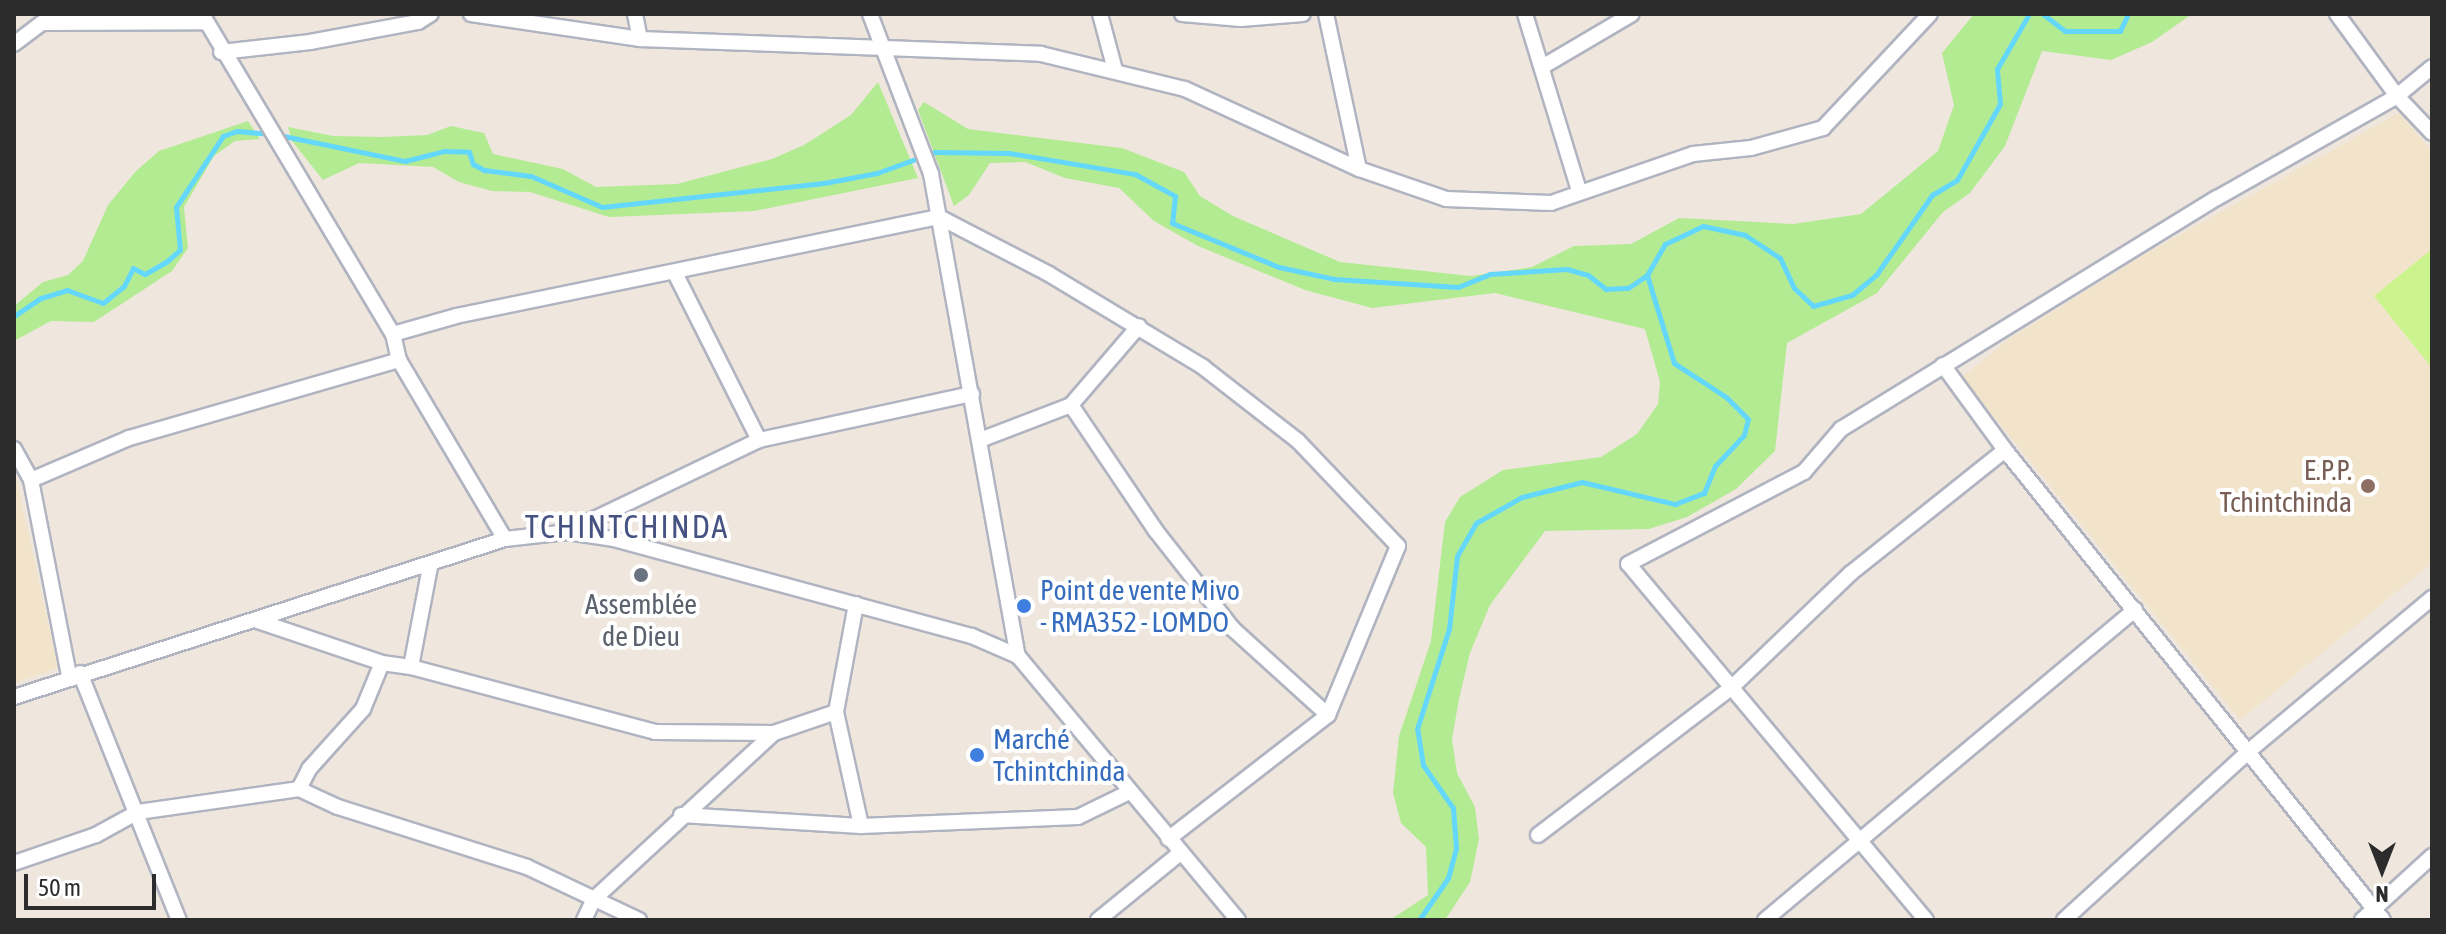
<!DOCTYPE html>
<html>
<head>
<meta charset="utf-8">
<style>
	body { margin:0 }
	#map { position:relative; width:2446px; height:934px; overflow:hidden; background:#efe7dd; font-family:"Asap Condensed",sans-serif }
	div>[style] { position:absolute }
	.education>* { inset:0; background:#f2e4ca }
	.green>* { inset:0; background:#b3eb93 }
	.pitch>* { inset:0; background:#cbf48e }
	.stream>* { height:5px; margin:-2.5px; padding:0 2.5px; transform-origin:2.5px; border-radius:2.5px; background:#64d7fc }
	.roads { filter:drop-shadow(2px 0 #b0b4c1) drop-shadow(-2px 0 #b0b4c1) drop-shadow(0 2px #b0b4c1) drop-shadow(0 -2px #b0b4c1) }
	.minor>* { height:14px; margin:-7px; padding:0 7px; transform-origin:7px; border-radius:7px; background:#fff }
	.dots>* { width:22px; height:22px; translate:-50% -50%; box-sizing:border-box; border:4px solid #fff; border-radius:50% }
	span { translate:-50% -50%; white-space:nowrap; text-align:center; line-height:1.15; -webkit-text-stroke:8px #fff; paint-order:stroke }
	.education-label { font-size:28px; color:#785e54 }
	.right { translate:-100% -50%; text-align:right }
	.shop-label { font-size:28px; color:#366cbe }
	.left { translate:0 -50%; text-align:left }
	.worship-label { font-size:28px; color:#5b616d }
	.quarter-label { font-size:32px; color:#465282; letter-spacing:2px }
	.frame { position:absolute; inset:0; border:16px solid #2c2c2c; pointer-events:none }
	.north { position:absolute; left:2342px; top:830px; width:80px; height:80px; -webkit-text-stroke:6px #fff; paint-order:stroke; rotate:180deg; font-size:22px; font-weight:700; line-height:32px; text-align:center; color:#2c2c2c }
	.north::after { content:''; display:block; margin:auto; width:28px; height:36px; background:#2c2c2c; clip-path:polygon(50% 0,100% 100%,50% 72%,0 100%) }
	.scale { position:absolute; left:24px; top:874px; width:132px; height:36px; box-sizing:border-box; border:4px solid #2c2c2c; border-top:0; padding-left:10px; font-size:24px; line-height:28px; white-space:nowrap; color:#2c2c2c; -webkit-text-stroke:6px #fff; paint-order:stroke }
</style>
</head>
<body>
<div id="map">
	<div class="education">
		<div style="clip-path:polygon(2399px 113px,2432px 151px,2432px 563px,2240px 720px,1962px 377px,2012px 337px,2147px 253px)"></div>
		<div style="clip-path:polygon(14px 468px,58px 668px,14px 683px)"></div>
	</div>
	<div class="green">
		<div style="clip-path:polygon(1974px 14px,2192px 14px,2152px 42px,2111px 60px,2042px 51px,2005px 146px,1970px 193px,1943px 212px,1877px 293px,1787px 343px,1775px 451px,1736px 489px,1687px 517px,1649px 529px,1545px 531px,1490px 605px,1470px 653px,1459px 699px,1452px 739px,1457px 773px,1475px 807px,1479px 839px,1470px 882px,1445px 920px,1390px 920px,1428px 895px,1426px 847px,1401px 823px,1393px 793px,1399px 736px,1431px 641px,1445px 522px,1460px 497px,1503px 470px,1601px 457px,1637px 434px,1658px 404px,1660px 382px,1645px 329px,1495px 293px,1372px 308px,1305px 290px,1198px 246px,1154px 221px,1119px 188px,1065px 178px,1025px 162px,990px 163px,969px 195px,954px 206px,918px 110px,924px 102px,968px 129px,1122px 148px,1184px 172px,1200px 196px,1233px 216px,1340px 262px,1471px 276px,1532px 267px,1574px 246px,1631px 244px,1679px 218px,1793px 224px,1861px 214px,1938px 151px,1954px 105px,1942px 53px)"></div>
		<div style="clip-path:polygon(878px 82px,918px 178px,754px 211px,609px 217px,530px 192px,492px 191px,459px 182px,433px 167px,359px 163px,323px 180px,292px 141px,288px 127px,333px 136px,383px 137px,427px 135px,451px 126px,484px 133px,493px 154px,563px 169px,596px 187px,677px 184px,772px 159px,804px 145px,851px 115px)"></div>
		<div style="clip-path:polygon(248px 121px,260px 139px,235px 141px,214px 156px,184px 207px,188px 248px,172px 271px,94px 322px,51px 321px,14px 341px,14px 306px,43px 282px,68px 275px,83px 261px,108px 205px,136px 171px,159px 151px)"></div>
	</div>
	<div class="pitch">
		<div style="clip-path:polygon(2432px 249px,2432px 368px,2374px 296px)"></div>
	</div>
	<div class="stream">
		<div style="left:2043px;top:14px;width:28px;rotate:38deg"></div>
		<div style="left:2065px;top:31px;width:55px"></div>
		<div style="left:2120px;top:31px;width:19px;rotate:-65deg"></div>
		<div style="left:279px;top:135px;width:129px;rotate:11.7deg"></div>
		<div style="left:405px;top:161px;width:40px;rotate:-14.4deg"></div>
		<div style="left:444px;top:151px;width:25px;rotate:2deg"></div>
		<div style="left:469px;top:152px;width:13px;rotate:72deg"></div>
		<div style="left:473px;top:164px;width:13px;rotate:29deg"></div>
		<div style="left:484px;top:170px;width:47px;rotate:7.3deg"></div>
		<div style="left:531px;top:176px;width:77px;rotate:23.6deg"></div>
		<div style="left:602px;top:207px;width:223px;rotate:-6.2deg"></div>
		<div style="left:824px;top:183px;width:54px;rotate:-10.7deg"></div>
		<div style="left:877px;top:173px;width:62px;rotate:-19.9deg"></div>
		<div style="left:935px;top:152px;width:74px;rotate:0.8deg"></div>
		<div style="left:1009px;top:153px;width:128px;rotate:9.5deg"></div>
		<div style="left:1135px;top:174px;width:46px;rotate:28.8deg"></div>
		<div style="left:1175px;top:196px;width:27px;rotate:96deg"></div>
		<div style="left:1172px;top:223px;width:116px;rotate:22.4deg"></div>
		<div style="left:1279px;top:267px;width:56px;rotate:12.3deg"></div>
		<div style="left:1334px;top:279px;width:124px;rotate:3.7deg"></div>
		<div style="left:1458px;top:287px;width:35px;rotate:-22deg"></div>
		<div style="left:1490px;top:274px;width:77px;rotate:-3.7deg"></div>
		<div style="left:1567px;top:269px;width:22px;rotate:16deg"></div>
		<div style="left:1588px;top:275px;width:23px;rotate:38deg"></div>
		<div style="left:1606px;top:289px;width:22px;rotate:-3deg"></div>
		<div style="left:1628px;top:288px;width:23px;rotate:-34deg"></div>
		<div style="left:14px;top:316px;width:32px;rotate:-34deg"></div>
		<div style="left:41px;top:298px;width:27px;rotate:-17deg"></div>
		<div style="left:67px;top:290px;width:38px;rotate:20deg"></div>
		<div style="left:103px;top:303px;width:27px;rotate:-39deg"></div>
		<div style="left:124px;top:286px;width:20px;rotate:-63deg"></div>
		<div style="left:133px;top:268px;width:13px;rotate:27deg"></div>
		<div style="left:145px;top:274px;width:24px;rotate:-30deg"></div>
		<div style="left:166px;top:262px;width:18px;rotate:-41deg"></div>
		<div style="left:180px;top:250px;width:43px;rotate:-95.3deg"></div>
		<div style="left:176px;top:207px;width:85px;rotate:-56.5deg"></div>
		<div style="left:223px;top:136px;width:15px;rotate:-20deg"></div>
		<div style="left:237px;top:131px;width:32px;rotate:5deg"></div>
		<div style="left:1419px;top:920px;width:51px;rotate:-55.4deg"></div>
		<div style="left:1448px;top:878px;width:31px;rotate:-75deg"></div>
		<div style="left:1456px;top:848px;width:40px;rotate:-94.3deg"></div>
		<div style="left:1453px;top:808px;width:52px;rotate:-124.9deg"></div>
		<div style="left:1423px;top:765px;width:36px;rotate:-99deg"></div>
		<div style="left:1417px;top:729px;width:105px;rotate:-72.3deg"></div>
		<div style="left:1449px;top:629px;width:73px;rotate:-83.7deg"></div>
		<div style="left:1457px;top:556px;width:38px;rotate:-60deg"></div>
		<div style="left:1476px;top:523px;width:53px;rotate:-29.5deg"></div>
		<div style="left:1522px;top:497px;width:62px;rotate:-14deg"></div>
		<div style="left:1582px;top:482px;width:96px;rotate:13.3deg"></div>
		<div style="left:1675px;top:504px;width:31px;rotate:-21deg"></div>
		<div style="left:1704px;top:493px;width:29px;rotate:-68deg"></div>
		<div style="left:1715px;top:466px;width:42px;rotate:-46.9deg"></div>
		<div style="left:1744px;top:435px;width:16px;rotate:-76deg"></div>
		<div style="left:1748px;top:419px;width:31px;rotate:-135deg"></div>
		<div style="left:1726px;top:397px;width:62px;rotate:-146.8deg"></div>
		<div style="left:1674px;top:363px;width:92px;rotate:-107.1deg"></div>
		<div style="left:1647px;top:275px;width:36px;rotate:-60deg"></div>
		<div style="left:1665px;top:244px;width:42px;rotate:-25.3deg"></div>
		<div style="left:1703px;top:226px;width:43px;rotate:12.1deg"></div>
		<div style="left:1745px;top:235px;width:42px;rotate:33.3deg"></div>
		<div style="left:1780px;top:258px;width:33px;rotate:65deg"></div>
		<div style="left:1794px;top:288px;width:26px;rotate:43deg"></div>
		<div style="left:1813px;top:306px;width:41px;rotate:-15.8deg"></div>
		<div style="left:1852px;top:295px;width:31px;rotate:-40deg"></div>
		<div style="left:1876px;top:275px;width:98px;rotate:-55deg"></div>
		<div style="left:1932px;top:195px;width:29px;rotate:-31deg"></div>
		<div style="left:1957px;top:180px;width:87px;rotate:-60.5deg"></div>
		<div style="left:2000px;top:104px;width:35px;rotate:-95deg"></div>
		<div style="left:1997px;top:69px;width:64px;rotate:-59.8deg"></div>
	</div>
	<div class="roads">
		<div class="minor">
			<div style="left:202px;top:14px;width:373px;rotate:59.2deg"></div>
			<div style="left:393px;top:334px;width:27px;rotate:77deg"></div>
			<div style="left:399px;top:360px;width:208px;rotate:59.4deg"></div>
			<div style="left:471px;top:14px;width:171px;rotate:8.4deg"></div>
			<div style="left:640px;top:39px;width:401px;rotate:2.1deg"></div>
			<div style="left:1041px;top:54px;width:148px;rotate:13.7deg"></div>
			<div style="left:1185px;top:89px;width:192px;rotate:24.7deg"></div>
			<div style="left:1359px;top:169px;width:92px;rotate:19deg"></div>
			<div style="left:1446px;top:199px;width:105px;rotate:2.2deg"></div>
			<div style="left:1551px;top:203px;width:150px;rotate:-19deg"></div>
			<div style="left:1693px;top:154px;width:58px;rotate:-5.9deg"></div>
			<div style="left:1751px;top:148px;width:75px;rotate:-15.5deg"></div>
			<div style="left:1823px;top:128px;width:156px;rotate:-46.8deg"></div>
			<div style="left:635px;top:14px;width:25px;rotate:79deg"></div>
			<div style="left:870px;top:14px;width:171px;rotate:69.1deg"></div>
			<div style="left:931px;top:174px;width:490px;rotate:79.8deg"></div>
			<div style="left:1100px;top:14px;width:58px;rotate:75deg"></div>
			<div style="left:1182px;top:14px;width:59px;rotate:4.8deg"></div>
			<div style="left:1241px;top:19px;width:62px;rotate:-4.6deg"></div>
			<div style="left:1326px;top:14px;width:158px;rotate:78deg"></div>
			<div style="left:1525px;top:14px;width:185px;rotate:73deg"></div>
			<div style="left:2337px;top:14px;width:102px;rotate:53.8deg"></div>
			<div style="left:2397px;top:96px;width:51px;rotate:46.6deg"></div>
			<div style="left:14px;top:44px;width:35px;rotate:-37deg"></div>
			<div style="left:42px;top:23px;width:164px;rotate:-0.3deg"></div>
			<div style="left:221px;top:52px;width:90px;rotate:-6.4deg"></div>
			<div style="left:310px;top:42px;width:110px;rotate:-10.5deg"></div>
			<div style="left:418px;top:22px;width:15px;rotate:-32deg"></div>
			<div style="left:1542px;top:67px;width:104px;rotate:-30.5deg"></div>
			<div style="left:675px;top:273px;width:187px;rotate:63.3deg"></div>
			<div style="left:393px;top:334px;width:66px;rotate:-15.9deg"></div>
			<div style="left:456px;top:316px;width:493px;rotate:-11.6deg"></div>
			<div style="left:939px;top:217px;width:124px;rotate:27.4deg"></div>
			<div style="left:1049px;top:274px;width:180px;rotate:31.1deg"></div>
			<div style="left:1203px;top:367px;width:120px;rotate:37.9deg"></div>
			<div style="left:1298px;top:441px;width:145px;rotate:46.4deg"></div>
			<div style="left:1398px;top:546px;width:183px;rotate:112.5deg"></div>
			<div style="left:1328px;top:715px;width:202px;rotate:142.2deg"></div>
			<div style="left:1943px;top:365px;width:105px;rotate:53.9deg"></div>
			<div style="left:2005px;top:450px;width:603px;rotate:51.19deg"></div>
			<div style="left:1071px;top:405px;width:152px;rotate:56deg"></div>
			<div style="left:1156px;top:531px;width:125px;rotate:51.8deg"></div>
			<div style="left:1233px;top:629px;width:128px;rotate:42.2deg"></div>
			<div style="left:980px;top:440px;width:97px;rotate:-21deg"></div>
			<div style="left:1071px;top:405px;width:104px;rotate:-49.3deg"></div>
			<div style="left:14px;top:449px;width:35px;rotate:61deg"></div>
			<div style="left:31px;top:480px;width:199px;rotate:79deg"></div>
			<div style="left:31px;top:480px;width:107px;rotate:-23.2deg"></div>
			<div style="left:129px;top:438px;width:281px;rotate:-16.1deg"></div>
			<div style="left:567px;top:532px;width:213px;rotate:-25.6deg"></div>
			<div style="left:759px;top:440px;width:218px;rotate:-12.2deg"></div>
			<div style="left:430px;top:567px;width:102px;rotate:100.8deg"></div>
			<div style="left:411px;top:667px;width:253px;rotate:14.9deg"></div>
			<div style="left:655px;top:732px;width:119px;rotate:0.5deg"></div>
			<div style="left:774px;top:733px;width:65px;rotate:-18.7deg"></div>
			<div style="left:856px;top:604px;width:110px;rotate:100.5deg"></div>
			<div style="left:836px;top:712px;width:117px;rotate:77.6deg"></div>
			<div style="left:255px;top:620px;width:134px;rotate:18.7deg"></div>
			<div style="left:80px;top:673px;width:266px;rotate:68.2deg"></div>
			<div style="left:14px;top:697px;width:516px;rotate:-17.84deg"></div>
			<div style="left:505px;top:539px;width:62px;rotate:-6.4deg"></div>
			<div style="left:567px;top:532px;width:48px;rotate:8.5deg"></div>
			<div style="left:614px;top:539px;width:371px;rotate:15.2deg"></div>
			<div style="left:972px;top:636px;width:50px;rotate:23.5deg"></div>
			<div style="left:1018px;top:656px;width:344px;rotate:50.2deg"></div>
			<div style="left:299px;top:789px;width:22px;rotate:-63deg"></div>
			<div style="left:309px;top:769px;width:81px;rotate:-48deg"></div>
			<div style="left:363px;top:709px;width:50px;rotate:-67.6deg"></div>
			<div style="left:382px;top:663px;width:29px;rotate:8deg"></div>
			<div style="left:681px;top:815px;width:180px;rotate:3.5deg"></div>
			<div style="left:861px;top:826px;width:217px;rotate:-2.4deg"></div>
			<div style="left:1078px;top:817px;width:57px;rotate:-26.1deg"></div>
			<div style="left:1538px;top:835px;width:243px;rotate:-37.3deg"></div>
			<div style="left:1731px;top:688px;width:166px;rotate:-43.8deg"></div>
			<div style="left:1851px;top:573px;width:197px;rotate:-38.6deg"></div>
			<div style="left:14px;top:863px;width:87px;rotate:-18.9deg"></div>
			<div style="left:96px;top:835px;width:48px;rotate:-28.7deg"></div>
			<div style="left:138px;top:812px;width:163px;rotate:-8.1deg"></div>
			<div style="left:299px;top:789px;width:43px;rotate:24.8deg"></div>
			<div style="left:338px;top:807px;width:198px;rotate:17.6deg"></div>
			<div style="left:527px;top:867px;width:124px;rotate:25.3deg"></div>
			<div style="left:584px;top:920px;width:23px;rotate:-65deg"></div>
			<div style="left:594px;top:899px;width:245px;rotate:-42.7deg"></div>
			<div style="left:1098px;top:920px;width:104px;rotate:-39.2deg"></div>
			<div style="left:1765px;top:920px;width:483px;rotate:-40deg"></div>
			<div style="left:1926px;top:920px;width:464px;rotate:-129.9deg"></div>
			<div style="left:1628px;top:564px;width:199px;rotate:-27.6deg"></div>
			<div style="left:1804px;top:472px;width:57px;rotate:-49.3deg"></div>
			<div style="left:1841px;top:429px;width:441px;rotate:-31.6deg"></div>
			<div style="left:2217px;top:198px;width:207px;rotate:-29.5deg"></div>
			<div style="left:2397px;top:96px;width:45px;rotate:-39.6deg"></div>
			<div style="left:2064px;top:920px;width:251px;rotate:-42.4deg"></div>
			<div style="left:2249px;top:751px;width:239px;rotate:-39.9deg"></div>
			<div style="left:2362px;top:920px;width:95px;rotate:-42.4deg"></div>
		</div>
	</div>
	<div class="dots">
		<div style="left:2368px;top:486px;background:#8d6e63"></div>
		<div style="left:641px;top:575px;background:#6b7280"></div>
		<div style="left:1024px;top:606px;background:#3f7fe0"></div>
		<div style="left:977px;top:755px;background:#3f7fe0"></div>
	</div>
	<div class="education-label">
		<span class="right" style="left:2352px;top:486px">E.P.P.<br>Tchintchinda</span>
	</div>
	<div class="shop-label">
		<span class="left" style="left:1040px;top:606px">Point de vente Mivo<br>- RMA352 - LOMDO</span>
		<span class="left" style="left:993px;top:755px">Marché<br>Tchintchinda</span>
	</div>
	<div class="worship-label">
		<span style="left:641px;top:620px">Assemblée<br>de Dieu</span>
	</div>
	<div class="quarter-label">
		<span style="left:627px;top:527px">TCHINTCHINDA</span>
	</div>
	<div class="frame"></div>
	<div class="north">N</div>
	<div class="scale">50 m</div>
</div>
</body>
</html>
